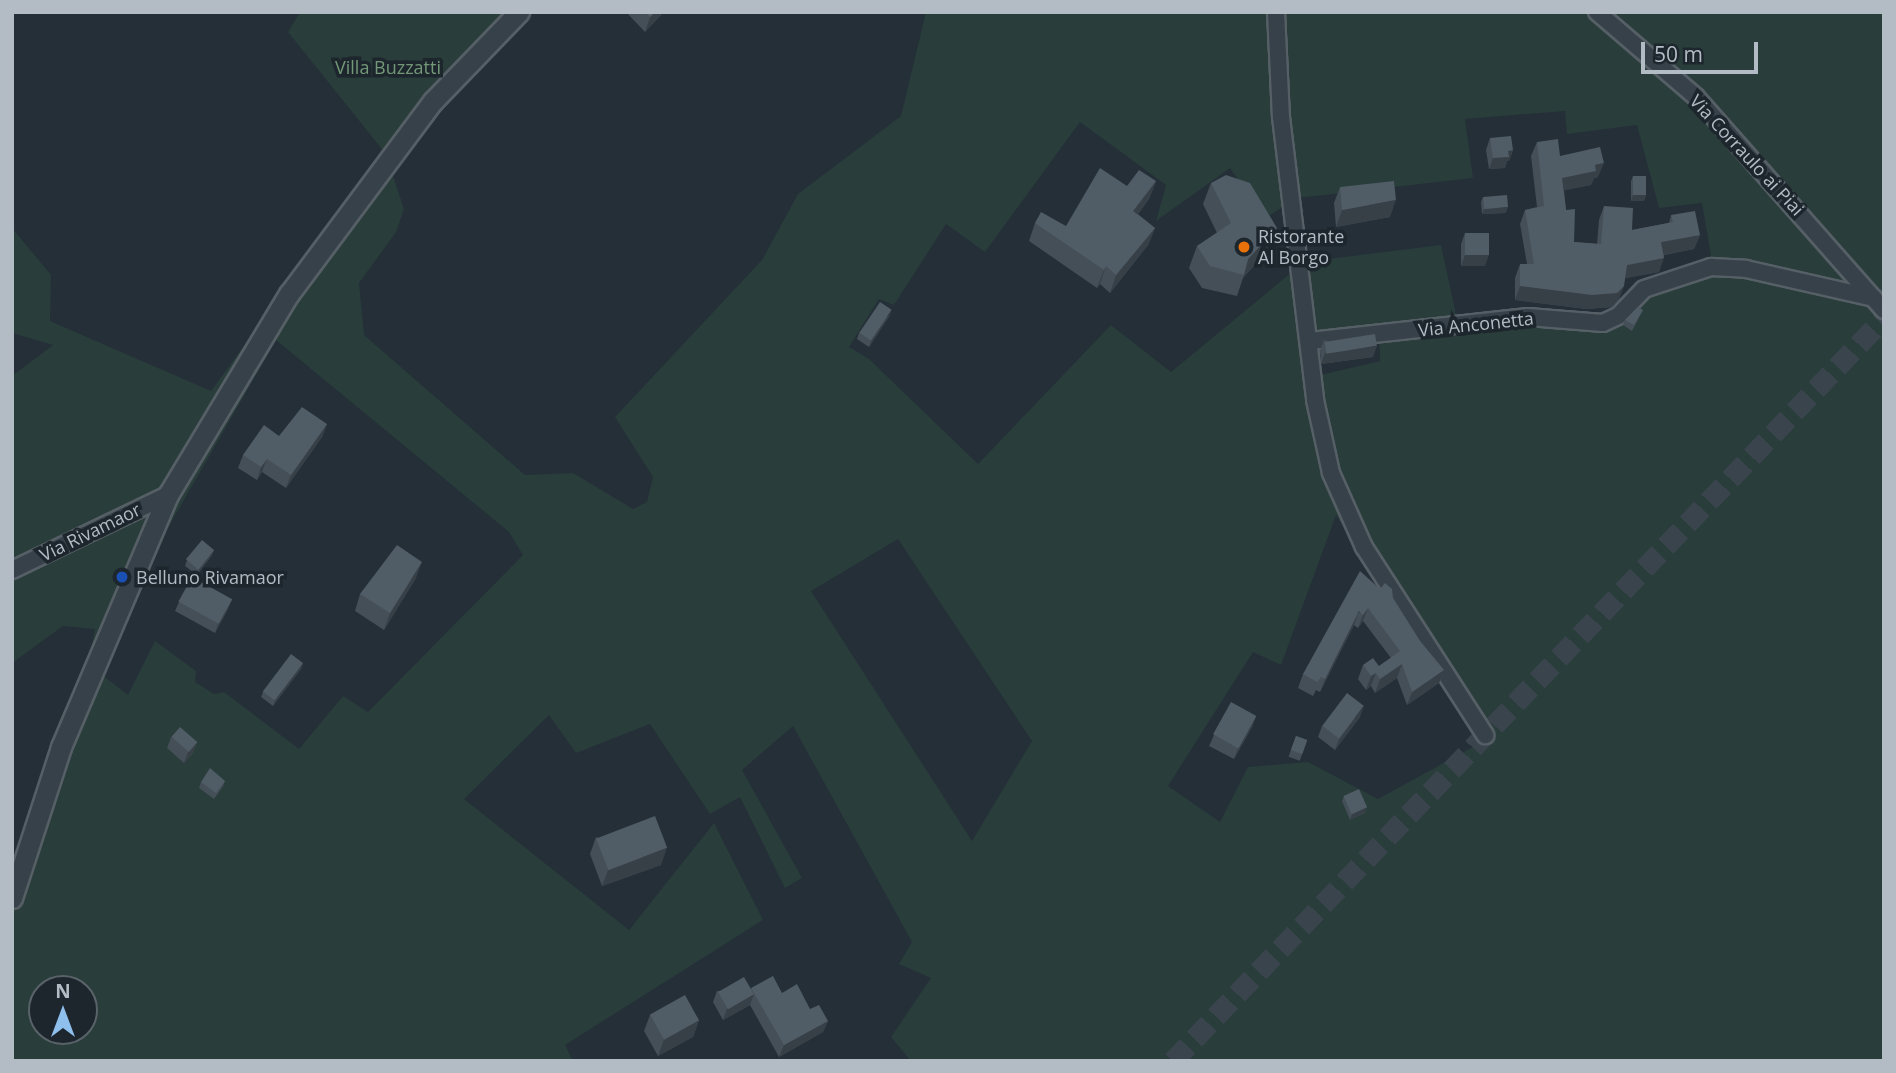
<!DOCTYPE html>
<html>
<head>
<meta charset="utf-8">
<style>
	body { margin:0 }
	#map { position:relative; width:1896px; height:1073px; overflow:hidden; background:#242f38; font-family:"Open Sans",sans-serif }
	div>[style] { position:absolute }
	.green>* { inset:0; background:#293d3b }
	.secondary-tunnel>* { height:21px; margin-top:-10.5px; transform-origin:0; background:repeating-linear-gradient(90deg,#39444d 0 21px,transparent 0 31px) }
	.roads { filter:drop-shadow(2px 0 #565f66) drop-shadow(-2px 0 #565f66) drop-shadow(0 2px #565f66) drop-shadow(0 -2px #565f66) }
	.minor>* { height:16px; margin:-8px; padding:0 8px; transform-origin:8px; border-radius:8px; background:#374149 }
	.tertiary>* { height:19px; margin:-9.5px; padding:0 9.5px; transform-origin:9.5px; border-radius:9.5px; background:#374149 }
	.wall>* { inset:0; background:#454f58; transform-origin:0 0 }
	.shaded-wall>* { inset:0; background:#384047 }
	.building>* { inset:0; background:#505c66; transform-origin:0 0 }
	.dots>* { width:19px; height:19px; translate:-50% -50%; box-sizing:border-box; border:4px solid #1d262d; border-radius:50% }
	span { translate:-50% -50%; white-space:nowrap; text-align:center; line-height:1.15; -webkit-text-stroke:7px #1d262d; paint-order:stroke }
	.park-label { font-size:18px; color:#739877 }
	.street-label { font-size:18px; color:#b3bcc4 }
	.poi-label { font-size:18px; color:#b3bcc4 }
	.left { translate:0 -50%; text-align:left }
	.frame { position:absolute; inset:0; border:14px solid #b3bcc4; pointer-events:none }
	.north { position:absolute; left:28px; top:975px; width:70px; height:70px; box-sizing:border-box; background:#1d262d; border:2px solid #596269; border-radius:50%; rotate:0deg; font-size:19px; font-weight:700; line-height:28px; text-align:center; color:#b3bcc4 }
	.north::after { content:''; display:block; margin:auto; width:24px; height:32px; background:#8fbfed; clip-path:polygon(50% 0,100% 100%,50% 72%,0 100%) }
	.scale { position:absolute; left:1641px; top:42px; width:117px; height:32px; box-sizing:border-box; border:4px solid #b3bcc4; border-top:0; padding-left:9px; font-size:21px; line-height:24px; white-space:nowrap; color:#b3bcc4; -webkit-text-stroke:5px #1d262d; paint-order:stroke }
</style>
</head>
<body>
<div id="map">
	<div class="green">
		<div style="clip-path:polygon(evenodd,300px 12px,515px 12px,385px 152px,404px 209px,396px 232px,359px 283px,364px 335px,525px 475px,573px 473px,633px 509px,647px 502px,653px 477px,615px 417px,762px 260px,798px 194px,901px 116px,926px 12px,1884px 12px,1884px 1061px,911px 1061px,891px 1037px,931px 978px,899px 964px,912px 942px,793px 726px,742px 770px,802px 878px,785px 888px,740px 797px,710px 814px,650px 724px,576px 753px,549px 715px,464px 799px,629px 930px,714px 823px,763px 920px,565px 1045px,573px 1061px,12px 1061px,12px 868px,89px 664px,95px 629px,63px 626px,12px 663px,12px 376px,53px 345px,12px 333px,12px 228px,51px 275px,50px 321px,211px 391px,385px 153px,288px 32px,300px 12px,1565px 111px,1567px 134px,1637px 125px,1659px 208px,1702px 203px,1712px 262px,1600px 318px,1458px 324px,1441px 245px,1304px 262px,1171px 372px,1111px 325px,978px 464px,869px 359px,849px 347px,879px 299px,894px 305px,946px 224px,985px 252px,1080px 122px,1166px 185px,1156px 221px,1230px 168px,1265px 218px,1297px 198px,1473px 178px,1465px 119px,1565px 111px,300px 12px,1379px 333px,1380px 361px,1312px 377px,1309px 340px,1379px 333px,300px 12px,276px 340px,509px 532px,523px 555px,368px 712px,343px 696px,299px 749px,224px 692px,214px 694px,195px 682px,196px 671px,155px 641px,128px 695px,89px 665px,276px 340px,300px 12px,1336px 515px,1480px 743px,1378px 799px,1308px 762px,1248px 767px,1220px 822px,1168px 786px,1253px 652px,1281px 665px,1336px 515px,300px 12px,898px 539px,1032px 741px,972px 841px,811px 591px,898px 539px,300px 12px,42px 989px,84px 989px,84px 1031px,42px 1031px,42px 989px)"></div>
	</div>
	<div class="secondary-tunnel">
		<div style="left:1173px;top:1061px;width:1028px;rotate:-46.26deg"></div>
	</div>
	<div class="roads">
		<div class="minor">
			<div style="left:1276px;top:12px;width:105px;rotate:87.3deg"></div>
			<div style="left:1281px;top:117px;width:285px;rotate:83.1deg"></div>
			<div style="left:1315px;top:400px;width:75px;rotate:77.6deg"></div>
			<div style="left:1331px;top:473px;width:81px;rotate:66deg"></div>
			<div style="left:1364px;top:547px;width:224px;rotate:57.2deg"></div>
			<div style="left:1597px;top:12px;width:130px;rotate:40.6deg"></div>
			<div style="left:1696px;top:97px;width:284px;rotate:48.6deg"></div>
			<div style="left:1310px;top:341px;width:219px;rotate:-6.3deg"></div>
			<div style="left:1528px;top:317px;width:75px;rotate:4.6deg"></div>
			<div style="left:1603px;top:323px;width:17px;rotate:-25deg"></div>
			<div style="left:1618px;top:316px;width:37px;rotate:-46deg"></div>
			<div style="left:1644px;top:289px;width:71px;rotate:-18.2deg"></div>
			<div style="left:1711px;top:267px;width:35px;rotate:3deg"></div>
			<div style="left:1746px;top:269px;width:131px;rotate:12.8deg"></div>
			<div style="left:12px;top:570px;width:173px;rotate:-25.7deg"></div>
		</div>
		<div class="tertiary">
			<div style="left:12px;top:898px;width:159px;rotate:-72deg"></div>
			<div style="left:61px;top:747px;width:274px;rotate:-67deg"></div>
			<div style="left:168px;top:495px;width:235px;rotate:-59deg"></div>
			<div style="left:289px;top:294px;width:241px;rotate:-53.3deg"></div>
			<div style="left:433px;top:101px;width:124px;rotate:-46deg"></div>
		</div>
	</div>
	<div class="wall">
		<div style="clip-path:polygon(626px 12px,662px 12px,661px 15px,645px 32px)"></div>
		<div style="clip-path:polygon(1490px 138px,1513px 150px,1509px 161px,1507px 161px,1505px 168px,1489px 169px,1486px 150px)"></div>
		<div style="clip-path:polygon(1537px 142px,1560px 156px,1598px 177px,1594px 178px,1591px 185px,1564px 190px,1566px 210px,1574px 242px,1597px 244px,1599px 220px,1604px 206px,1632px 230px,1669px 223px,1671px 215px,1700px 235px,1694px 249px,1664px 255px,1659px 272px,1625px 278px,1619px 299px,1612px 307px,1586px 309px,1515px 300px,1515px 278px,1520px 264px,1527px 264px,1520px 224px,1525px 210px,1537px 207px,1531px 156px)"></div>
		<div style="clip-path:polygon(1633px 176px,1646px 195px,1644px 201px,1631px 201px,1631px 181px)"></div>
		<div style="clip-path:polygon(1156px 181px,1149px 199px,1138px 214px,1155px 228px,1148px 245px,1110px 293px,1100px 284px,1097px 288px,1029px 241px,1035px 223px,1066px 226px,1127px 186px)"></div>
		<div style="clip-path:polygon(1211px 183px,1269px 249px,1243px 278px,1237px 296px,1202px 288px,1189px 268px,1197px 246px,1217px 233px,1203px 204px)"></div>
		<div style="clip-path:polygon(1340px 187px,1390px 217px,1336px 227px,1334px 203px)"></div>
		<div style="clip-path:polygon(1483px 197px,1506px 213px,1482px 214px,1481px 202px)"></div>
		<div style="clip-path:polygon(1465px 233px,1485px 266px,1461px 266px,1461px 244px)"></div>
		<div style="clip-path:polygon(1643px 310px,1632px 331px,1623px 325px,1625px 320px)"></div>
		<div style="clip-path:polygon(890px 315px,869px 347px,857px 339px,859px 333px)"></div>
		<div style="clip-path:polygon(1324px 340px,1373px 357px,1321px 364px,1320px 351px)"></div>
		<div style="clip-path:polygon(327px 424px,322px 437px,286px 488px,262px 472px,257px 480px,238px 468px,243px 455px,279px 436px)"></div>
		<div style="clip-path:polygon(212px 555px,197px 575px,185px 566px,187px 560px)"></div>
		<div style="clip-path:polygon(416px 578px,384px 630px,355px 611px,360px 594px)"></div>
		<div style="clip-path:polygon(1380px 589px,1393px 598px,1420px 641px,1444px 670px,1439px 683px,1407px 705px,1397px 678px,1375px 693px,1371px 686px,1366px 690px,1358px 679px,1363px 665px,1379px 666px,1391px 658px,1363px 621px,1358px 628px,1354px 625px,1320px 692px,1316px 690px,1313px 696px,1298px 688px,1303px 674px)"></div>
		<div style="clip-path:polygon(232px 599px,228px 609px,215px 633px,175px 611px,179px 602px)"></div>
		<div style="clip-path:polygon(303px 663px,301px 669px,273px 706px,261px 697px,263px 692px)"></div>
		<div style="clip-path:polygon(1256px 716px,1252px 727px,1234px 759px,1209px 746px,1214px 735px)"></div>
		<div style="clip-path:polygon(1360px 717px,1335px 750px,1318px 737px,1322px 726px)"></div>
		<div style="left:1296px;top:736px;width:12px;height:22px;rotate:20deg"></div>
		<div style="clip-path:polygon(171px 737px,197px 742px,193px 753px,184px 763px,167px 748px)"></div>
		<div style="clip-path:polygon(225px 781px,223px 786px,214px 799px,199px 788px,201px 782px)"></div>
		<div style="clip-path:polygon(1344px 796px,1365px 813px,1350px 820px,1342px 801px)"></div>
		<div style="clip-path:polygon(596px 837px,661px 865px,602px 886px,590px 854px)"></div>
		<div style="clip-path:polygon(751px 989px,782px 993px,810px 1009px,828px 1021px,823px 1032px,779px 1057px,750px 1005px,723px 1020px,713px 1002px,717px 991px)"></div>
		<div style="clip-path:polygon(650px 1015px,699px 1020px,693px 1037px,658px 1056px,644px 1031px)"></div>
	</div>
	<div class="shaded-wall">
		<div style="clip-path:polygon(655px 12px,662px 12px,661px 15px,645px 32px,650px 17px)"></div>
		<div style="clip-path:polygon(1513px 150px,1509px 161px,1507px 161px,1505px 168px,1489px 169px,1493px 158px,1508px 151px)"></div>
		<div style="clip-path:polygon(1604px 163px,1598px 177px,1594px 178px,1591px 185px,1557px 192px,1562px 178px,1595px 165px)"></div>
		<div style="clip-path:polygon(1156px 181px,1149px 199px,1127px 228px,1133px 211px)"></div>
		<div style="clip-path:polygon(1633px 195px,1646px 195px,1644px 201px,1631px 201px)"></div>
		<div style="clip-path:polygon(1396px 200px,1390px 217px,1336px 227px,1342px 210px)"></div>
		<div style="clip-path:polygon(1508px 207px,1506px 213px,1482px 214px,1484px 209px)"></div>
		<div style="clip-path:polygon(1155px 228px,1148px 245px,1110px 293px,1116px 275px)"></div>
		<div style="clip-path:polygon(1277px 228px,1269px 249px,1243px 278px,1248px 259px)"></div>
		<div style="clip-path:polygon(1700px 235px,1694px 249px,1656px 256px,1661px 242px)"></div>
		<div style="clip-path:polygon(1465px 255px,1489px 255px,1485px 266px,1461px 266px)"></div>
		<div style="clip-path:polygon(1664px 258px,1659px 272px,1622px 279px,1627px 265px)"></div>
		<div style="clip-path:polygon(1106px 266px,1100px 284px,1097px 288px,1104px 270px)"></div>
		<div style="clip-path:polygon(1520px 286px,1624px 286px,1619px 299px,1612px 307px,1586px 309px,1515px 300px)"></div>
		<div style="clip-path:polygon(892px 310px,890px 315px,869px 347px,871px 341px)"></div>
		<div style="clip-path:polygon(1377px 346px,1373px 357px,1321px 364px,1325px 353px)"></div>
		<div style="clip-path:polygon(327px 424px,322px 437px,286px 488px,291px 475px)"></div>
		<div style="clip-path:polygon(267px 459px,262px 472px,257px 480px,261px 467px)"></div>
		<div style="clip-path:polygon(214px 550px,212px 555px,197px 575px,199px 570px)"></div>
		<div style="clip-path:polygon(422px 562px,416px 578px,384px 630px,390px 613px)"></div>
		<div style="clip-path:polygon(232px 599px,228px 609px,215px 633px,218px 624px)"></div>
		<div style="clip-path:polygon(1368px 608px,1363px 621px,1358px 628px,1363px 615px)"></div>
		<div style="clip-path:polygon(1359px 611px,1354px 625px,1320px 692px,1325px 679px)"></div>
		<div style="clip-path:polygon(303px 663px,301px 669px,273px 706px,275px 700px)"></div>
		<div style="clip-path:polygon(1402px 664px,1397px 678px,1375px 693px,1380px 679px)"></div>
		<div style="clip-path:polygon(1444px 670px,1439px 683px,1407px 705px,1412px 692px)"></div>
		<div style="clip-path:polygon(1376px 673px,1371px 686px,1366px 690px,1371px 676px)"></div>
		<div style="clip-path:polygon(1364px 706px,1360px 717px,1335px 750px,1339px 739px)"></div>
		<div style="clip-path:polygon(1256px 716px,1252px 727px,1234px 759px,1238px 748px)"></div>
		<div style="clip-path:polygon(197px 742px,193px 753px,184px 763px,188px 752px)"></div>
		<div style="clip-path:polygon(1367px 807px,1365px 813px,1350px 820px,1352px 814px)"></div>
		<div style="clip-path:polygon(667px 848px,661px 865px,602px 886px,608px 870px)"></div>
		<div style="clip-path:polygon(754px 994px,750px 1005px,723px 1020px,727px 1009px)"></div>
		<div style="clip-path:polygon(699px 1020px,693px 1037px,658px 1056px,664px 1039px)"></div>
		<div style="clip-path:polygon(828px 1021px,823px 1032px,779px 1057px,784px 1045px)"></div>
	</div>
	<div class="building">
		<div style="clip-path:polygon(645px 12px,655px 12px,650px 17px)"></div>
		<div style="clip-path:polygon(1511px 136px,1513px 150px,1508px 151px,1509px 157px,1493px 158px,1490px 138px)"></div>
		<div style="clip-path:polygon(1558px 139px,1560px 156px,1600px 147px,1604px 163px,1595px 165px,1596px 171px,1562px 178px,1566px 210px,1575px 209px,1574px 242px,1601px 244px,1604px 206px,1633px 208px,1632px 230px,1673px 222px,1671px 215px,1695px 211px,1700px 235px,1661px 242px,1664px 258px,1627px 265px,1624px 286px,1617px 293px,1592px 295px,1520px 286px,1520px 264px,1534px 264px,1525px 210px,1544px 206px,1537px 142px)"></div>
		<div style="clip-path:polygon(1100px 168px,1127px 186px,1139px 170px,1156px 181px,1133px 211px,1155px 228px,1116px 275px,1106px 266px,1104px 270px,1035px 223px,1041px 212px,1066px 226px)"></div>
		<div style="clip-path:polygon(1226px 175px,1250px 183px,1277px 228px,1248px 259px,1244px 275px,1210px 266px,1197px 246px,1231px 223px,1211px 183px)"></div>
		<div style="left:1633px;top:176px;width:13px;height:19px"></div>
		<div style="clip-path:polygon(1394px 181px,1396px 200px,1342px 210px,1340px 187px)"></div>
		<div style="left:1507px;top:195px;width:12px;height:24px;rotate:85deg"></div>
		<div style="left:1465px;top:233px;width:24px;height:22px"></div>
		<div style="left:880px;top:302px;width:14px;height:37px;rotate:34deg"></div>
		<div style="clip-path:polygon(1638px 307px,1643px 310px,1634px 325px,1625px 320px)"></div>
		<div style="left:1375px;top:334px;width:12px;height:51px;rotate:81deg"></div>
		<div style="clip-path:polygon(302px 407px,327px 424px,291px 475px,267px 459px,261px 467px,243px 455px,264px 425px,279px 436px)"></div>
		<div style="left:202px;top:540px;width:16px;height:25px;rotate:40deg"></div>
		<div style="clip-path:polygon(397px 545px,422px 562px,390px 613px,360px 594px)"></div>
		<div style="clip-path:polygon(1360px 571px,1380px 589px,1385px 583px,1392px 589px,1393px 598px,1420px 641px,1444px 670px,1412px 692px,1402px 664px,1380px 679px,1376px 673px,1371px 676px,1363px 665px,1373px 658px,1379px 666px,1400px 651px,1368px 608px,1363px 615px,1359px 611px,1325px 679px,1321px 677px,1317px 682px,1303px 674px)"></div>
		<div style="left:192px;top:577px;width:46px;height:28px;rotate:29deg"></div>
		<div style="left:291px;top:654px;width:15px;height:47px;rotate:37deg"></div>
		<div style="left:1347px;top:693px;width:21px;height:41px;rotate:37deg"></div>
		<div style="left:1231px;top:702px;width:29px;height:37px;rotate:29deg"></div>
		<div style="left:180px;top:727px;width:23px;height:13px;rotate:41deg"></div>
		<div style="left:1296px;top:736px;width:12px;height:15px;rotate:20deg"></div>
		<div style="clip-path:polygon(210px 768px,225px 781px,216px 793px,201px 782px)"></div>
		<div style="left:1359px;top:789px;width:20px;height:17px;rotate:66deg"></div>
		<div style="left:655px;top:816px;width:34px;height:63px;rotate:69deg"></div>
		<div style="clip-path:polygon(773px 976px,782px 993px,797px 984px,810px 1009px,819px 1005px,828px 1021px,784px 1045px,751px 988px)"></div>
		<div style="left:744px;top:977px;width:20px;height:30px;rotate:60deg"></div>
		<div style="left:685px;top:995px;width:29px;height:40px;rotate:61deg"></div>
	</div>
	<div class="dots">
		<div style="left:1244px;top:247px;background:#e8710a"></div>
		<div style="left:122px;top:577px;background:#1a4fb4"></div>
	</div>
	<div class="park-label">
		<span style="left:388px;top:67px">Villa Buzzatti</span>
	</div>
	<div class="street-label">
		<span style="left:1747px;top:155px;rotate:47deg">Via Corraulo ai Piai</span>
		<span style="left:1476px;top:324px;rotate:-6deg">Via Anconetta</span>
		<span style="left:90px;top:532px;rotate:-26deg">Via Rivamaor</span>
	</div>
	<div class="poi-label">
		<span class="left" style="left:1258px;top:247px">Ristorante<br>Al Borgo</span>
		<span class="left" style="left:136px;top:577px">Belluno Rivamaor</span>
	</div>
	<div class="frame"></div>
	<div class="north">N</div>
	<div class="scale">50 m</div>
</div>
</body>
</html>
